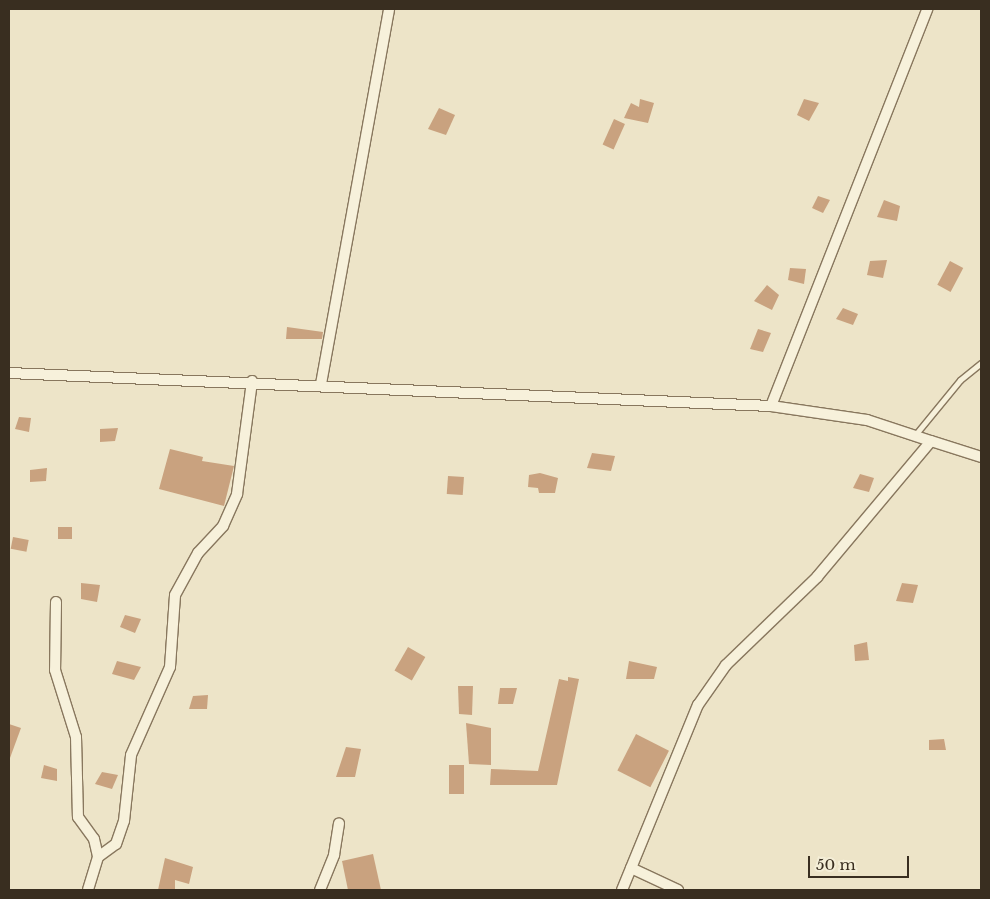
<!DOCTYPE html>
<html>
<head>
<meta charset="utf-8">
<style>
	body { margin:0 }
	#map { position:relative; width:990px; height:899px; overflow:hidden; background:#ede4c8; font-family:"Libre Baskerville",serif }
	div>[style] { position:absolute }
	.building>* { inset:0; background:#c9a27f; transform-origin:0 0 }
	.roads { filter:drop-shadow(1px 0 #88775e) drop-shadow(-1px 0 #88775e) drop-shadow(0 1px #88775e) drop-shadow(0 -1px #88775e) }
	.service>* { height:5px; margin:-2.5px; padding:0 2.5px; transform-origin:2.5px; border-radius:2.5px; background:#f7f1db }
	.minor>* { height:10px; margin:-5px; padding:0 5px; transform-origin:5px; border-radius:5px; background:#f7f1db }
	span { translate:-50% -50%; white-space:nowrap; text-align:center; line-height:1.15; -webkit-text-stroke:4px #f4eed7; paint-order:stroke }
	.frame { position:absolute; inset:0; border:10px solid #392e20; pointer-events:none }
	.scale { position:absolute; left:808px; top:856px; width:101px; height:22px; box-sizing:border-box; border:2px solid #392e20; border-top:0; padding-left:6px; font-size:15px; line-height:18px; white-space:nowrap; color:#392e20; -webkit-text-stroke:4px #f4eed7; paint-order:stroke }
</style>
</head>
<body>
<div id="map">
	<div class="building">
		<div style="clip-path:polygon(640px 99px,654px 103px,648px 123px,624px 118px,631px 103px,639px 107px)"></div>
		<div style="clip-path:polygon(804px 99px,819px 103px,809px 121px,797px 115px)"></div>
		<div style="clip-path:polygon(439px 108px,455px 115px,446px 135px,428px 129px)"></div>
		<div style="left:614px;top:119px;width:12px;height:28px;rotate:24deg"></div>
		<div style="clip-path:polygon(818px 196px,830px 200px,823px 213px,812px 208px)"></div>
		<div style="clip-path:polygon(884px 200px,900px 206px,897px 221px,877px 217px)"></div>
		<div style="clip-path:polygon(887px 260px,883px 278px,867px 275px,870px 261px)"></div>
		<div style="left:950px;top:261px;width:15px;height:27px;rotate:28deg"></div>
		<div style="clip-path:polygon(790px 268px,806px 269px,804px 284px,788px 280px)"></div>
		<div style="clip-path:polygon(767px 285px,779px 295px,772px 310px,754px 301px)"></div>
		<div style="clip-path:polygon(843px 308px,858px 314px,853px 325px,836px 319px)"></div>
		<div style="clip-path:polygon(287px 327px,323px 332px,322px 339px,286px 339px)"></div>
		<div style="clip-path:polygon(758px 329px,771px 333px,763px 352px,750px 349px)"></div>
		<div style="clip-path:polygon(19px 417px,31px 418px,29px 432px,15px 429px)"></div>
		<div style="clip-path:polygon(118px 428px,115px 441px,100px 442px,100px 429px)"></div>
		<div style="clip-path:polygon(170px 449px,203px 457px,202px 461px,234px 466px,224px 506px,159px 489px)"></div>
		<div style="clip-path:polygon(592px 453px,615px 456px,611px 471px,587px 468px)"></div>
		<div style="clip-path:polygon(47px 468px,46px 481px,30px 482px,30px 470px)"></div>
		<div style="clip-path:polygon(540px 473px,558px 478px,555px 493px,539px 493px,538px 488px,528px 487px,529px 475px)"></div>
		<div style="clip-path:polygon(860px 474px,874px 478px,869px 492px,853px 488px)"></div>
		<div style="left:448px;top:476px;width:16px;height:18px;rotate:4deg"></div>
		<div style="left:58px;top:527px;width:14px;height:12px"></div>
		<div style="left:13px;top:537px;width:16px;height:12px;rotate:11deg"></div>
		<div style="clip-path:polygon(81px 583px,100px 585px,97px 602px,81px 599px)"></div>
		<div style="clip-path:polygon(902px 583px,918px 585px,913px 603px,896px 601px)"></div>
		<div style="clip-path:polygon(125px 615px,141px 619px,135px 633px,120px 627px)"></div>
		<div style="clip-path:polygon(867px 642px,869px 660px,855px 661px,854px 645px)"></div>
		<div style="left:408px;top:647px;width:20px;height:27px;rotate:30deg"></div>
		<div style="clip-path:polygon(117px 661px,141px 667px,134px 680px,112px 674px)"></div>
		<div style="clip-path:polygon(629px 661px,657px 667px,654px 679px,626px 679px)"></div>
		<div style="clip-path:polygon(568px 677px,579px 679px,557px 785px,490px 785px,491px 769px,538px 771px,559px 679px,568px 681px)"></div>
		<div style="clip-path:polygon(458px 686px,473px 686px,472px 715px,459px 714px)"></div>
		<div style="clip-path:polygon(500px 688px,517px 688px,513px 704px,498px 704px)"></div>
		<div style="clip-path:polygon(208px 695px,207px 709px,189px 709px,193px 696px)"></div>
		<div style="clip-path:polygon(466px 723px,491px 728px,491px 765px,469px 764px)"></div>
		<div style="clip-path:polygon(9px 724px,21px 728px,10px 758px,9px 758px)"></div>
		<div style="left:636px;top:734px;width:37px;height:41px;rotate:27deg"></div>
		<div style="clip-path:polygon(944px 739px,946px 750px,929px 750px,929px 740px)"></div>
		<div style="clip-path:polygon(346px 747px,361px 749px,355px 777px,336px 777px)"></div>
		<div style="clip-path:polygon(44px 765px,57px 769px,57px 781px,41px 778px)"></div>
		<div style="left:449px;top:765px;width:15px;height:29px"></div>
		<div style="clip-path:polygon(102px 772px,118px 775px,112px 789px,95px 784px)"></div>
		<div style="clip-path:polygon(373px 854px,381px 890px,348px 890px,342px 861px)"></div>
		<div style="clip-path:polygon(165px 858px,193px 867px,189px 884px,175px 880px,175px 890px,158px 890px)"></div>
	</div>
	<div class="roads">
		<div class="service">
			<div style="left:915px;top:435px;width:71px;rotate:-50.7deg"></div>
			<div style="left:960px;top:380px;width:27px;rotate:-39deg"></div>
		</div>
		<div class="minor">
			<div style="left:9px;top:373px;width:763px;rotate:2.48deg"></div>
			<div style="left:771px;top:406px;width:97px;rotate:8.3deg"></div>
			<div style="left:867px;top:420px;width:67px;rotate:18.2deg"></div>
			<div style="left:321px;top:384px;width:381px;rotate:-79.7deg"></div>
			<div style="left:771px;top:406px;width:427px;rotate:-68.5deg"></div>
			<div style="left:56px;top:602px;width:68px;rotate:90.8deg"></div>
			<div style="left:55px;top:670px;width:70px;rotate:72.6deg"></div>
			<div style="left:76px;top:737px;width:80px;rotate:88.6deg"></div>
			<div style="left:78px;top:817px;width:27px;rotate:54deg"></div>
			<div style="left:94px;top:839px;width:18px;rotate:77deg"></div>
			<div style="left:98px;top:857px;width:34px;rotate:107deg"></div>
			<div style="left:98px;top:857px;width:22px;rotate:-36deg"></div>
			<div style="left:116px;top:844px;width:24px;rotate:-71deg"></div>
			<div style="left:124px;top:821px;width:66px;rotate:-83.9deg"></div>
			<div style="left:131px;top:755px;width:96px;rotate:-66.1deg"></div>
			<div style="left:170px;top:667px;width:72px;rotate:-86deg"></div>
			<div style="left:175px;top:595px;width:48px;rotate:-61.3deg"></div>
			<div style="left:198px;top:553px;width:37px;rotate:-47deg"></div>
			<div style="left:223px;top:526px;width:35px;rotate:-66deg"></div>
			<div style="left:237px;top:494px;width:114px;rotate:-82.4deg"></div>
			<div style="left:631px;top:868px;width:52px;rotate:25.1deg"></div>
			<div style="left:320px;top:890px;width:38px;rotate:-68deg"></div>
			<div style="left:334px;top:855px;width:32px;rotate:-81deg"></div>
			<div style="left:622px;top:890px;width:200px;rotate:-67.7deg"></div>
			<div style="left:698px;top:705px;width:49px;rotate:-55deg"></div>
			<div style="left:726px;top:665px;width:127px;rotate:-44deg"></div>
			<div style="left:817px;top:577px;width:177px;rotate:-50deg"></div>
			<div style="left:931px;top:441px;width:52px;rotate:17.7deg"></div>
		</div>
	</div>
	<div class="frame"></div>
	<div class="scale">50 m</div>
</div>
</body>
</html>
